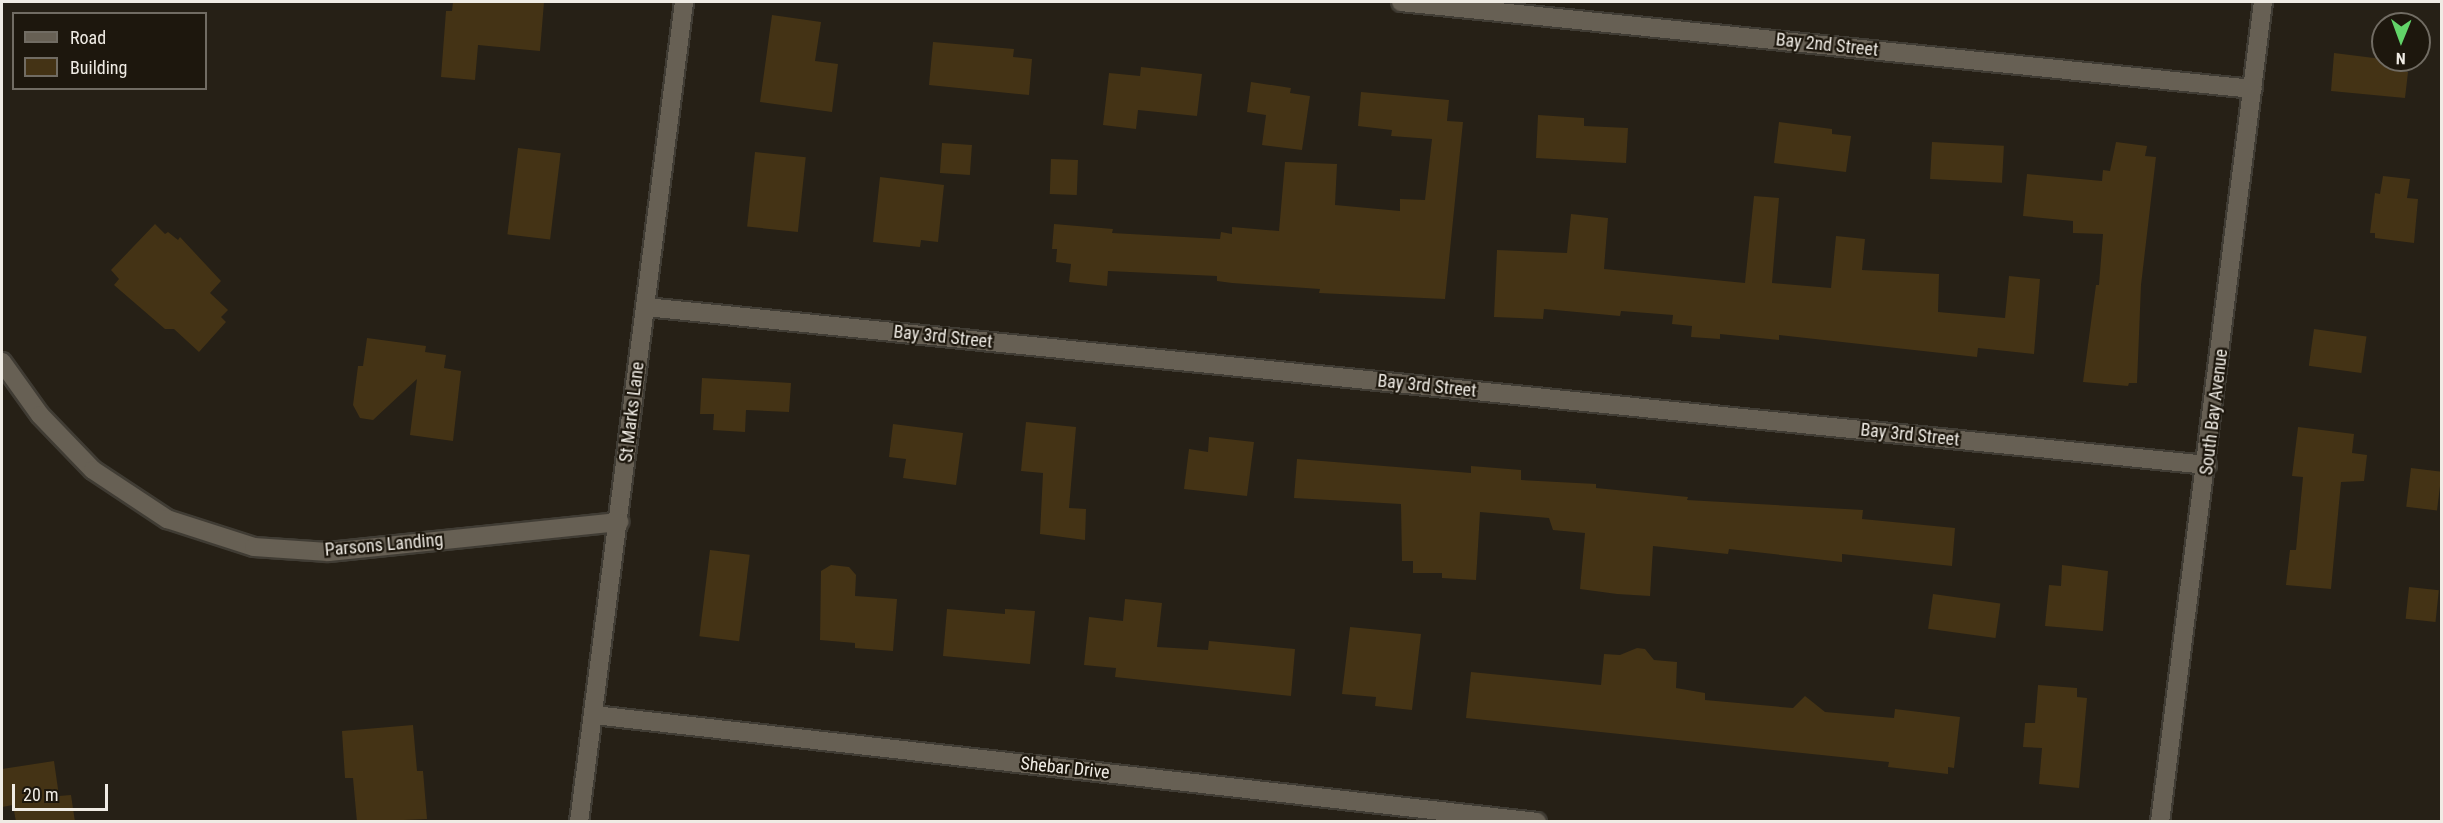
<!DOCTYPE html>
<html>
<head>
<meta charset="utf-8">
<style>
	body { margin:0 }
	#map { position:relative; width:2443px; height:823px; overflow:hidden; background:#262016; font-family:"Roboto Condensed",sans-serif }
	div>[style] { position:absolute }
	.building>* { inset:0; background:#443315; transform-origin:0 0 }
	.roads { filter:drop-shadow(2px 0 #403c34) drop-shadow(-2px 0 #403c34) drop-shadow(0 2px #403c34) drop-shadow(0 -2px #403c34) }
	.minor>* { height:18px; margin:-9px; padding:0 9px; transform-origin:9px; border-radius:9px; background:#676054 }
	span { translate:-50% -50%; white-space:nowrap; text-align:center; line-height:1.15; -webkit-text-stroke:4.5px #1d170d; paint-order:stroke }
	.street-label { font-size:18px; color:#efebe4 }
	.frame { position:absolute; inset:0; border:3px solid #efebe4; pointer-events:none }
	.legend { position:absolute; left:12px; top:12px; width:195px; height:78px; box-sizing:border-box; background:#1d170d; border:2px solid #716c63; margin:0; padding:8px 10px; list-style:none; font-size:18px; color:#efebe4 }
	.legend li { display:flex; align-items:center; gap:12px; height:30px }
	.legend b { width:30px; border:2px solid #716c63 }
	.north { position:absolute; left:2371px; top:12px; width:60px; height:60px; box-sizing:border-box; background:#1d170d; border:2px solid #716c63; border-radius:50%; rotate:181deg; font-size:16px; font-weight:700; line-height:24px; text-align:center; color:#efebe4 }
	.north::after { content:''; display:block; margin:auto; width:21px; height:27px; background:#62d469; clip-path:polygon(50% 0,100% 100%,50% 72%,0 100%) }
	.scale { position:absolute; left:12px; top:784px; width:96px; height:27px; box-sizing:border-box; border:3px solid #efebe4; border-top:0; padding-left:8px; font-size:18px; line-height:21px; white-space:nowrap; color:#efebe4; -webkit-text-stroke:4px #1d170d; paint-order:stroke }
</style>
</head>
<body>
<div id="map">
	<div class="building">
		<div style="clip-path:polygon(453px 2px,544px 2px,540px 51px,478px 45px,475px 80px,441px 77px,446px 11px,452px 11px)"></div>
		<div style="clip-path:polygon(772px 15px,821px 22px,815px 61px,838px 64px,832px 112px,760px 102px)"></div>
		<div style="clip-path:polygon(933px 42px,1014px 49px,1013px 57px,1032px 59px,1029px 95px,929px 85px)"></div>
		<div style="clip-path:polygon(2334px 53px,2390px 60px,2389px 70px,2408px 72px,2405px 98px,2331px 91px)"></div>
		<div style="clip-path:polygon(1141px 67px,1202px 74px,1197px 116px,1138px 110px,1136px 129px,1103px 125px,1109px 73px,1140px 76px)"></div>
		<div style="clip-path:polygon(1251px 82px,1291px 88px,1290px 93px,1310px 96px,1302px 150px,1262px 145px,1266px 115px,1247px 112px)"></div>
		<div style="clip-path:polygon(1361px 92px,1449px 100px,1447px 121px,1463px 122px,1445px 299px,1319px 293px,1320px 289px,1232px 283px,1217px 281px,1217px 276px,1108px 271px,1107px 286px,1069px 282px,1071px 264px,1056px 262px,1057px 249px,1052px 249px,1054px 224px,1113px 229px,1112px 233px,1220px 239px,1221px 232px,1232px 234px,1232px 227px,1279px 231px,1285px 162px,1337px 164px,1335px 205px,1400px 211px,1400px 199px,1425px 200px,1432px 139px,1391px 136px,1392px 130px,1358px 126px)"></div>
		<div style="clip-path:polygon(1538px 115px,1584px 118px,1584px 126px,1628px 128px,1626px 163px,1536px 158px)"></div>
		<div style="clip-path:polygon(1779px 122px,1832px 129px,1832px 134px,1851px 136px,1846px 172px,1774px 163px)"></div>
		<div style="left:1932px;top:142px;width:72px;height:37px;rotate:3deg"></div>
		<div style="clip-path:polygon(2116px 142px,2147px 146px,2145px 156px,2156px 157px,2141px 285px,2137px 383px,2129px 383px,2128px 386px,2083px 382px,2096px 285px,2099px 285px,2103px 234px,2073px 233px,2073px 221px,2023px 216px,2027px 174px,2102px 181px,2103px 170px,2110px 171px)"></div>
		<div style="left:942px;top:143px;width:30px;height:30px;rotate:4deg"></div>
		<div style="left:518px;top:148px;width:43px;height:87px;rotate:7deg"></div>
		<div style="left:755px;top:152px;width:51px;height:75px;rotate:6deg"></div>
		<div style="left:1051px;top:159px;width:27px;height:35px;rotate:2deg"></div>
		<div style="clip-path:polygon(2383px 176px,2410px 179px,2407px 198px,2418px 199px,2414px 243px,2375px 238px,2375px 233px,2370px 233px,2375px 193px,2380px 194px)"></div>
		<div style="clip-path:polygon(880px 177px,944px 185px,938px 242px,921px 240px,920px 247px,873px 242px)"></div>
		<div style="clip-path:polygon(1754px 196px,1779px 198px,1772px 283px,1831px 288px,1836px 236px,1865px 239px,1862px 270px,1939px 274px,1938px 312px,2005px 318px,2009px 276px,2040px 279px,2034px 354px,1978px 348px,1977px 357px,1779px 335px,1779px 340px,1720px 334px,1720px 339px,1691px 337px,1692px 326px,1672px 324px,1673px 315px,1621px 311px,1620px 316px,1544px 309px,1543px 319px,1494px 317px,1497px 250px,1567px 253px,1571px 214px,1608px 218px,1604px 269px,1745px 283px)"></div>
		<div style="clip-path:polygon(155px 224px,165px 234px,168px 232px,178px 240px,180px 237px,221px 281px,210px 293px,228px 310px,221px 317px,226px 322px,199px 352px,174px 329px,165px 329px,114px 285px,119px 279px,111px 270px)"></div>
		<div style="left:2314px;top:329px;width:53px;height:37px;rotate:8deg"></div>
		<div style="clip-path:polygon(367px 338px,426px 346px,425px 352px,446px 355px,444px 368px,461px 371px,453px 441px,410px 435px,417px 379px,373px 420px,360px 418px,353px 405px,358px 366px,363px 366px)"></div>
		<div style="clip-path:polygon(702px 378px,791px 383px,789px 412px,746px 410px,745px 432px,713px 430px,714px 414px,700px 414px)"></div>
		<div style="clip-path:polygon(1026px 422px,1076px 427px,1069px 508px,1086px 509px,1085px 540px,1040px 534px,1043px 473px,1021px 471px)"></div>
		<div style="clip-path:polygon(893px 424px,963px 433px,956px 485px,903px 478px,906px 459px,889px 457px)"></div>
		<div style="clip-path:polygon(2298px 427px,2354px 434px,2352px 453px,2367px 455px,2364px 481px,2341px 482px,2331px 589px,2286px 585px,2290px 550px,2296px 550px,2303px 477px,2292px 476px)"></div>
		<div style="clip-path:polygon(1209px 437px,1254px 442px,1247px 496px,1184px 489px,1189px 449px,1208px 452px)"></div>
		<div style="clip-path:polygon(1297px 459px,1471px 473px,1471px 466px,1521px 470px,1521px 480px,1596px 484px,1596px 488px,1688px 497px,1687px 500px,1863px 510px,1862px 519px,1955px 528px,1952px 566px,1842px 554px,1842px 562px,1729px 549px,1728px 554px,1653px 546px,1650px 596px,1617px 594px,1580px 589px,1585px 533px,1553px 530px,1549px 518px,1480px 512px,1476px 580px,1442px 578px,1442px 573px,1413px 573px,1413px 561px,1402px 561px,1401px 504px,1294px 498px)"></div>
		<div style="left:2411px;top:468px;width:31px;height:39px;rotate:7deg"></div>
		<div style="left:710px;top:550px;width:40px;height:87px;rotate:7deg"></div>
		<div style="clip-path:polygon(831px 565px,849px 567px,856px 575px,855px 596px,897px 599px,893px 651px,855px 648px,855px 643px,820px 640px,821px 571px)"></div>
		<div style="clip-path:polygon(2062px 565px,2108px 571px,2103px 631px,2045px 626px,2049px 585px,2061px 586px)"></div>
		<div style="left:2409px;top:587px;width:30px;height:32px;rotate:6deg"></div>
		<div style="left:1933px;top:594px;width:68px;height:35px;rotate:8deg"></div>
		<div style="clip-path:polygon(1125px 599px,1162px 603px,1157px 647px,1208px 650px,1209px 641px,1295px 649px,1291px 696px,1115px 677px,1116px 668px,1084px 665px,1089px 617px,1123px 621px)"></div>
		<div style="clip-path:polygon(947px 609px,1005px 614px,1005px 609px,1035px 611px,1030px 664px,943px 656px)"></div>
		<div style="clip-path:polygon(1350px 627px,1421px 634px,1412px 710px,1375px 706px,1376px 697px,1342px 694px)"></div>
		<div style="clip-path:polygon(1637px 648px,1645px 649px,1654px 660px,1677px 662px,1676px 688px,1705px 693px,1705px 700px,1793px 708px,1805px 696px,1825px 712px,1894px 718px,1895px 709px,1960px 717px,1954px 768px,1948px 767px,1948px 774px,1888px 767px,1889px 762px,1466px 718px,1471px 672px,1601px 685px,1604px 654px,1620px 655px)"></div>
		<div style="clip-path:polygon(2038px 685px,2077px 688px,2077px 697px,2087px 698px,2079px 788px,2039px 784px,2042px 748px,2023px 747px,2025px 723px,2035px 723px)"></div>
		<div style="clip-path:polygon(413px 725px,417px 771px,423px 771px,427px 819px,357px 822px,353px 778px,345px 778px,342px 731px)"></div>
		<div style="clip-path:polygon(54px 761px,59px 796px,71px 795px,75px 822px,16px 822px,13px 805px,2px 807px,2px 769px)"></div>
	</div>
	<div class="roads">
		<div class="minor">
			<div style="left:1401px;top:2px;width:856px;rotate:5.83deg"></div>
			<div style="left:646px;top:307px;width:1569px;rotate:5.78deg"></div>
			<div style="left:2px;top:362px;width:65px;rotate:54.4deg"></div>
			<div style="left:40px;top:415px;width:76px;rotate:46.1deg"></div>
			<div style="left:93px;top:470px;width:89px;rotate:33.5deg"></div>
			<div style="left:167px;top:519px;width:91px;rotate:17.8deg"></div>
			<div style="left:254px;top:547px;width:74px;rotate:3.9deg"></div>
			<div style="left:328px;top:552px;width:293px;rotate:-5.9deg"></div>
			<div style="left:594px;top:715px;width:949px;rotate:6.47deg"></div>
			<div style="left:579px;top:822px;width:827px;rotate:-82.7deg"></div>
			<div style="left:2160px;top:822px;width:826px;rotate:-82.84deg"></div>
		</div>
	</div>
	<div class="street-label">
		<span style="left:1827px;top:45px;rotate:6deg">Bay 2nd Street</span>
		<span style="left:943px;top:337px;rotate:6deg">Bay 3rd Street</span>
		<span style="left:1427px;top:386px;rotate:6deg">Bay 3rd Street</span>
		<span style="left:632px;top:412px;rotate:-83deg">St Marks Lane</span>
		<span style="left:2214px;top:412px;rotate:-83deg">South Bay Avenue</span>
		<span style="left:1910px;top:435px;rotate:6deg">Bay 3rd Street</span>
		<span style="left:384px;top:545px;rotate:-5deg">Parsons Landing</span>
		<span style="left:1065px;top:768px;rotate:6deg">Shebar Drive</span>
	</div>
	<div class="frame"></div>
	<ul class="legend">
	<li><b style="height:8px;background:#676054"></b>Road</li>
	<li><b style="height:16px;background:#443315"></b>Building</li>
	</ul>
	<div class="north">N</div>
	<div class="scale">20 m</div>
</div>
</body>
</html>
